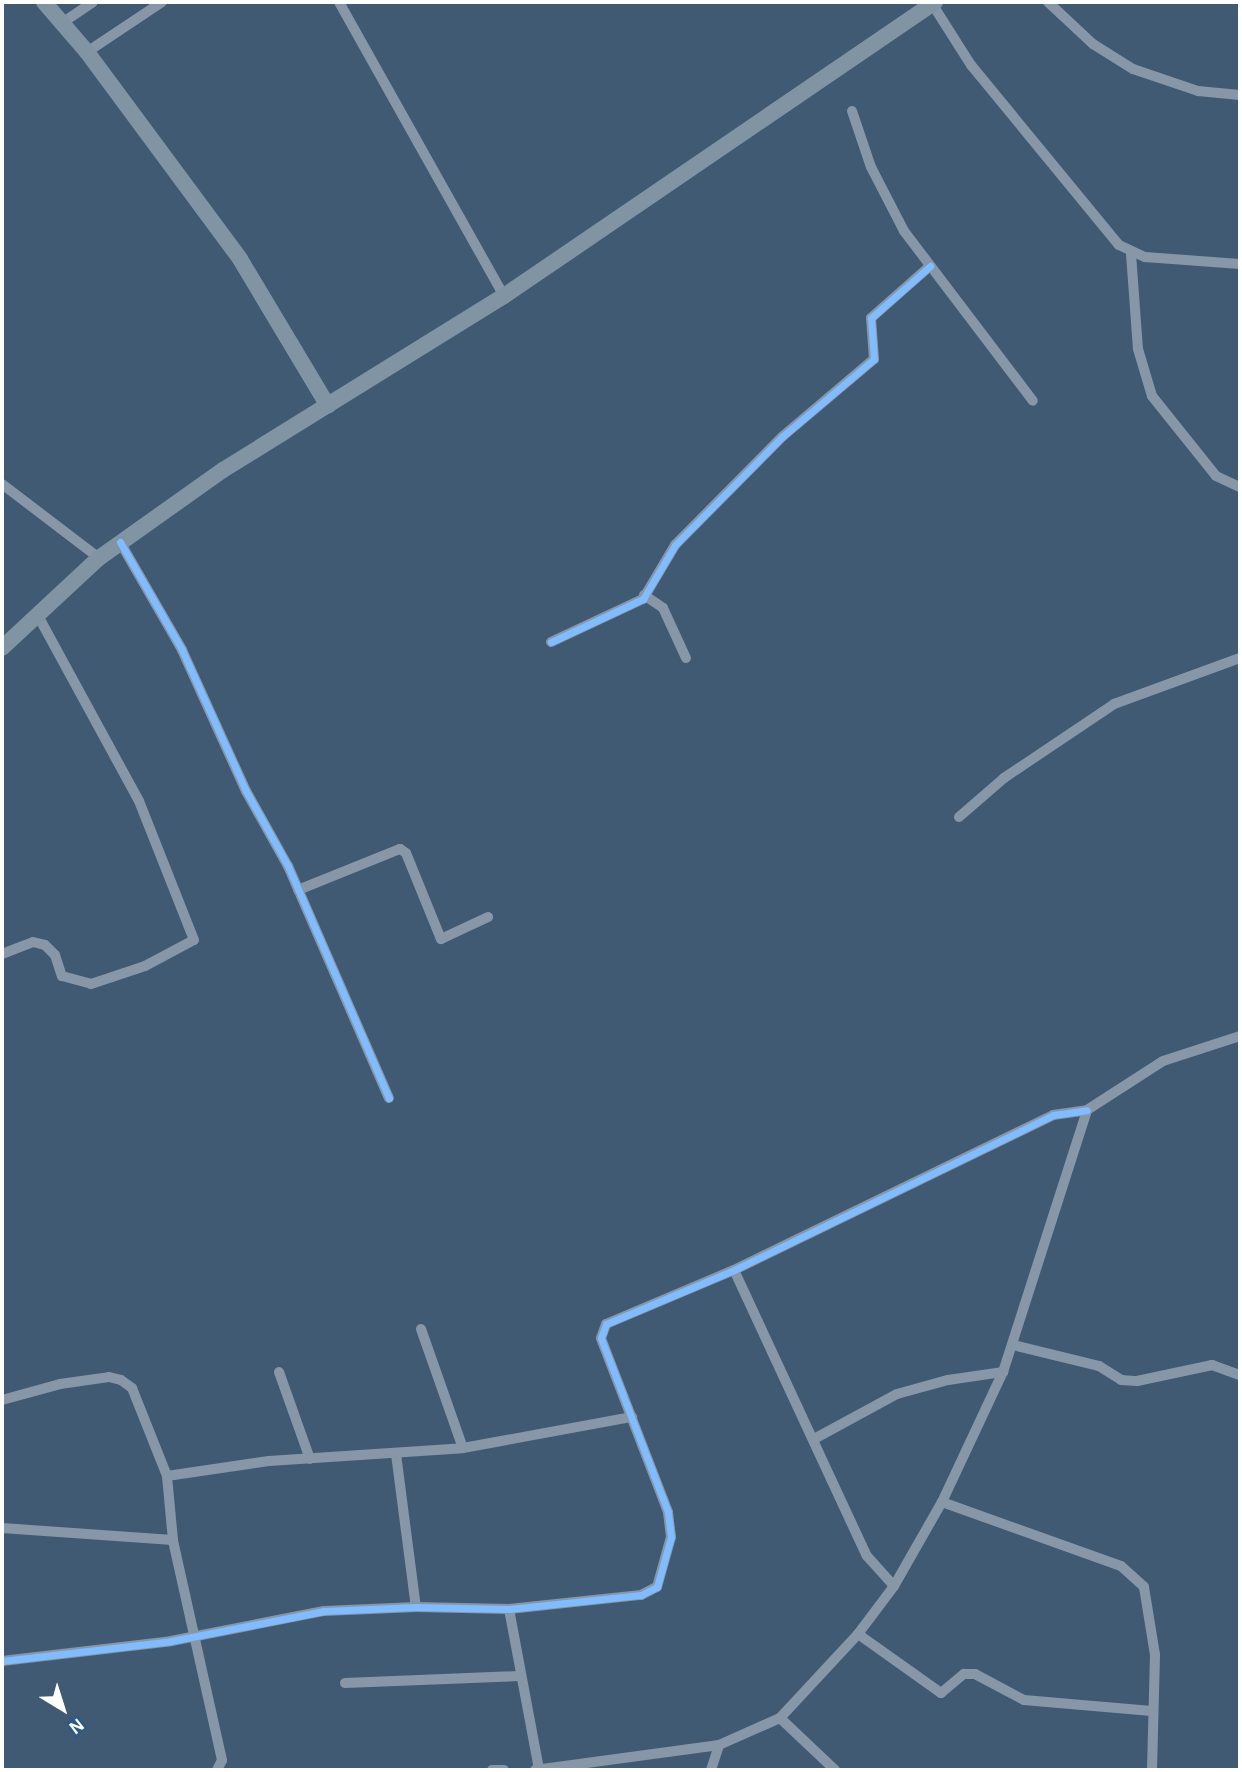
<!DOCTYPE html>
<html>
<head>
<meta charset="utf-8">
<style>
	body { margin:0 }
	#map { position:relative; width:1242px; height:1772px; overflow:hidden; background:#405a73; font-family:"Alegreya Sans",sans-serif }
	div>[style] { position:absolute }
	.street>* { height:10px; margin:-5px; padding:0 5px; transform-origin:5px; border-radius:5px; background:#8797a8 }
	.secondary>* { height:16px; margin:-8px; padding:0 8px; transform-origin:8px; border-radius:8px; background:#8194a4 }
	.cycleway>* { height:7px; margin:-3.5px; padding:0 3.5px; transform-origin:3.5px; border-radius:3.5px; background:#80bcff }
	span { translate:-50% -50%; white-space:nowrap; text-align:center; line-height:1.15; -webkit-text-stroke:5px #2b5a88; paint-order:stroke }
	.frame { position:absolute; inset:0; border:4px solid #fff; pointer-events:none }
	.north { position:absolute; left:28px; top:1674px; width:70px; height:70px; -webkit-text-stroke:5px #2b5a88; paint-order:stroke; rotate:142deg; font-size:19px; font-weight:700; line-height:28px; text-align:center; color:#fff }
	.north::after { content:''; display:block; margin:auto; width:24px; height:32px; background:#fff; clip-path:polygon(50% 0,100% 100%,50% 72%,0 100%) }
</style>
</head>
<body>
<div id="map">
	<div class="street">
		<div style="left:339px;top:2px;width:337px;rotate:60.7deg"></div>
		<div style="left:931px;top:2px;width:75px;rotate:57.6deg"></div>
		<div style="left:971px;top:65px;width:233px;rotate:50.6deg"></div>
		<div style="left:1119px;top:245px;width:29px;rotate:25deg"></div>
		<div style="left:1145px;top:257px;width:95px;rotate:4.2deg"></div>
		<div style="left:1048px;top:2px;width:62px;rotate:43deg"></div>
		<div style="left:1093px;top:44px;width:47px;rotate:32deg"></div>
		<div style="left:1133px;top:69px;width:69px;rotate:18.7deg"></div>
		<div style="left:1198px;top:91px;width:42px;rotate:5.4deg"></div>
		<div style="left:62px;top:23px;width:37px;rotate:-34deg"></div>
		<div style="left:87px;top:52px;width:90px;rotate:-33.7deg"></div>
		<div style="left:852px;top:111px;width:59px;rotate:71.3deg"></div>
		<div style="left:871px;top:167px;width:72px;rotate:62.7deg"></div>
		<div style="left:904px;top:231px;width:213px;rotate:52.8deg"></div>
		<div style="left:1131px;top:254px;width:95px;rotate:85.8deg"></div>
		<div style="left:1138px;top:349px;width:49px;rotate:73.4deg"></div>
		<div style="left:1152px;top:396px;width:102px;rotate:51.3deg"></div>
		<div style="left:1216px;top:476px;width:26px;rotate:25deg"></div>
		<div style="left:2px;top:484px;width:122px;rotate:37.3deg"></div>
		<div style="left:120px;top:542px;width:125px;rotate:60.1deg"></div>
		<div style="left:182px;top:650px;width:155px;rotate:65.6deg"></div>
		<div style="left:246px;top:791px;width:86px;rotate:60.8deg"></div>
		<div style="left:288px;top:866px;width:253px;rotate:66.5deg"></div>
		<div style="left:644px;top:595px;width:23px;rotate:34deg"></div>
		<div style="left:663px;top:608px;width:55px;rotate:65.3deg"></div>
		<div style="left:551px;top:642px;width:102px;rotate:-25.1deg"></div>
		<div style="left:643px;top:599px;width:63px;rotate:-59.3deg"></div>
		<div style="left:675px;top:545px;width:153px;rotate:-45.3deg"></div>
		<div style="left:783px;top:436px;width:119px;rotate:-40.2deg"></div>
		<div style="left:874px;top:359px;width:41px;rotate:-94.2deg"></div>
		<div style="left:871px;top:318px;width:79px;rotate:-41.4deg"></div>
		<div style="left:959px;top:817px;width:60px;rotate:-40.9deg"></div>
		<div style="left:1004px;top:778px;width:133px;rotate:-33.9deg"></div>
		<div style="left:1114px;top:704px;width:134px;rotate:-20.1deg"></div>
		<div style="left:298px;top:890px;width:110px;rotate:-21.9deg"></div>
		<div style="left:400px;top:849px;width:7px;rotate:34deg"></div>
		<div style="left:406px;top:853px;width:93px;rotate:67.9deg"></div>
		<div style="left:441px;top:939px;width:52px;rotate:-25.1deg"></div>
		<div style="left:2px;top:954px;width:33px;rotate:-21deg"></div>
		<div style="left:33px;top:942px;width:12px;rotate:14deg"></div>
		<div style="left:45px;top:945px;width:14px;rotate:45deg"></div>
		<div style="left:55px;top:955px;width:22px;rotate:72deg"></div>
		<div style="left:62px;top:976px;width:30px;rotate:15deg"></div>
		<div style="left:91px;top:984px;width:57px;rotate:-18.4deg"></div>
		<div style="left:145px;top:966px;width:55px;rotate:-28deg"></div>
		<div style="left:194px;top:940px;width:149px;rotate:-111.6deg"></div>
		<div style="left:139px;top:801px;width:213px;rotate:-118.6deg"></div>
		<div style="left:734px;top:1270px;width:315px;rotate:65.1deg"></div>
		<div style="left:867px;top:1556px;width:40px;rotate:48deg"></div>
		<div style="left:421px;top:1329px;width:126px;rotate:70.6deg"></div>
		<div style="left:1013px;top:1345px;width:89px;rotate:13.7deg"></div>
		<div style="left:1099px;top:1366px;width:26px;rotate:32deg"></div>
		<div style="left:1121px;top:1380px;width:16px;rotate:4deg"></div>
		<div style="left:1137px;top:1381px;width:77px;rotate:-12deg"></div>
		<div style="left:1212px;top:1365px;width:30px;rotate:20deg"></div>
		<div style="left:279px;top:1372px;width:92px;rotate:70.4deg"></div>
		<div style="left:2px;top:1400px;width:60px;rotate:-15.4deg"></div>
		<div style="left:60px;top:1384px;width:49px;rotate:-8.1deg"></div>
		<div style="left:109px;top:1377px;width:12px;rotate:14deg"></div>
		<div style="left:121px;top:1380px;width:14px;rotate:36deg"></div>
		<div style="left:132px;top:1388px;width:95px;rotate:68.3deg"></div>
		<div style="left:814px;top:1439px;width:94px;rotate:-28.5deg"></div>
		<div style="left:897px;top:1394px;width:53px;rotate:-15.4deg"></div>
		<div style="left:948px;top:1380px;width:56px;rotate:-8.3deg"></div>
		<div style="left:396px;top:1454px;width:154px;rotate:82.6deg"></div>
		<div style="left:942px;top:1502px;width:190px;rotate:19.7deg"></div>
		<div style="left:1121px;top:1566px;width:31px;rotate:42deg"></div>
		<div style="left:1144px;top:1587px;width:69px;rotate:80.8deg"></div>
		<div style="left:1155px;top:1655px;width:115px;rotate:91.5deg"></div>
		<div style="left:2px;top:1528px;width:171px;rotate:4deg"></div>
		<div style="left:509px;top:1609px;width:164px;rotate:79.4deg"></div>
		<div style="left:858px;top:1634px;width:102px;rotate:35.4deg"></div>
		<div style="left:941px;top:1693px;width:30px;rotate:-40deg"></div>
		<div style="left:964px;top:1674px;width:11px"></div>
		<div style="left:975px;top:1674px;width:55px;rotate:28deg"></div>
		<div style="left:1024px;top:1700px;width:128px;rotate:4.9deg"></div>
		<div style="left:2px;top:1661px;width:170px;rotate:-6.7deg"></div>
		<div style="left:171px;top:1641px;width:156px;rotate:-11.1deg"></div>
		<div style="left:324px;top:1611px;width:92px;rotate:-2.5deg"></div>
		<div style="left:416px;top:1607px;width:93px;rotate:1.2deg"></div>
		<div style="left:509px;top:1609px;width:133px;rotate:-6.1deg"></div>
		<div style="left:641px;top:1595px;width:18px;rotate:-27deg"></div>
		<div style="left:657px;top:1587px;width:52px;rotate:-74.4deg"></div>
		<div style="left:671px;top:1537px;width:25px;rotate:-97deg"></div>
		<div style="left:668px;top:1512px;width:186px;rotate:-111.1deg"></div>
		<div style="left:601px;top:1338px;width:15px;rotate:-70deg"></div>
		<div style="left:606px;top:1324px;width:139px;rotate:-22.9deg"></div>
		<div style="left:734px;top:1270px;width:355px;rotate:-25.9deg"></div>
		<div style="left:1053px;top:1115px;width:34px;rotate:-8deg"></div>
		<div style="left:345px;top:1683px;width:174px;rotate:-2.3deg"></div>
		<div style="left:780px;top:1718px;width:76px;rotate:43.4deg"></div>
		<div style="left:217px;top:1770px;width:11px;rotate:-63deg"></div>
		<div style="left:222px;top:1760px;width:225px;rotate:-102.6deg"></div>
		<div style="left:173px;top:1540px;width:64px;rotate:-95.4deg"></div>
		<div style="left:167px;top:1476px;width:103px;rotate:-8.4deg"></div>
		<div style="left:269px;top:1461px;width:194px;rotate:-3.8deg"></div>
		<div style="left:463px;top:1448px;width:172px;rotate:-10.4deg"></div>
		<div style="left:492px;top:1770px;width:12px"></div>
		<div style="left:535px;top:1770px;width:186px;rotate:-7.7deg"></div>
		<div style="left:719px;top:1745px;width:67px;rotate:-23.9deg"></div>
		<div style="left:780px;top:1718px;width:115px;rotate:-47.1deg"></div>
		<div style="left:858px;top:1634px;width:60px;rotate:-53.1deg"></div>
		<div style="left:894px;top:1586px;width:97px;rotate:-60.3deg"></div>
		<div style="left:942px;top:1502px;width:144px;rotate:-64.9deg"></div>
		<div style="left:1003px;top:1372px;width:275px;rotate:-72.2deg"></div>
		<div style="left:1087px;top:1110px;width:90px;rotate:-32.8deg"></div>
		<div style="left:1163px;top:1061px;width:81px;rotate:-18deg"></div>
		<div style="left:711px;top:1770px;width:26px;rotate:-72deg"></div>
	</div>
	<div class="secondary">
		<div style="left:44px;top:2px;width:66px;rotate:49.3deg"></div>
		<div style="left:87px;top:52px;width:257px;rotate:53.5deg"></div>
		<div style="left:240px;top:259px;width:171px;rotate:59.1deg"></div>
		<div style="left:2px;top:648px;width:132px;rotate:-42.9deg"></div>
		<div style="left:99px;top:558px;width:152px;rotate:-35.4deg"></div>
		<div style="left:223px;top:470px;width:331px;rotate:-31.8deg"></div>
		<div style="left:504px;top:296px;width:522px;rotate:-34.3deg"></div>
	</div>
	<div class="cycleway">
		<div style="left:120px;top:542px;width:125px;rotate:60.1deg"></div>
		<div style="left:182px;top:650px;width:155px;rotate:65.6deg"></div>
		<div style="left:246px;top:791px;width:86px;rotate:60.8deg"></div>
		<div style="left:288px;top:866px;width:253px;rotate:66.5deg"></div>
		<div style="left:551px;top:642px;width:102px;rotate:-25.1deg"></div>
		<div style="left:643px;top:599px;width:63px;rotate:-59.3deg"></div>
		<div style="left:675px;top:545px;width:153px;rotate:-45.3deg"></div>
		<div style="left:783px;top:436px;width:119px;rotate:-40.2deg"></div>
		<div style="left:874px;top:359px;width:41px;rotate:-94.2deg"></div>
		<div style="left:871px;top:318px;width:79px;rotate:-41.4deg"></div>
		<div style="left:2px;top:1661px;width:170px;rotate:-6.7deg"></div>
		<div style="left:171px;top:1641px;width:156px;rotate:-11.1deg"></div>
		<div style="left:324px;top:1611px;width:92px;rotate:-2.5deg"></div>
		<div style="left:416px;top:1607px;width:93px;rotate:1.2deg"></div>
		<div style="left:509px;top:1609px;width:133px;rotate:-6.1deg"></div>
		<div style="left:641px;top:1595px;width:18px;rotate:-27deg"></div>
		<div style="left:657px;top:1587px;width:52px;rotate:-74.4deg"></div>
		<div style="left:671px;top:1537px;width:25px;rotate:-97deg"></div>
		<div style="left:668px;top:1512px;width:186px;rotate:-111.1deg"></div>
		<div style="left:601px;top:1338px;width:15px;rotate:-70deg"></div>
		<div style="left:606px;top:1324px;width:139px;rotate:-22.9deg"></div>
		<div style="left:734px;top:1270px;width:355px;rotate:-25.9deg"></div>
		<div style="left:1053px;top:1115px;width:34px;rotate:-8deg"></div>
	</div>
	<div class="frame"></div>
	<div class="north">N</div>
</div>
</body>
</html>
